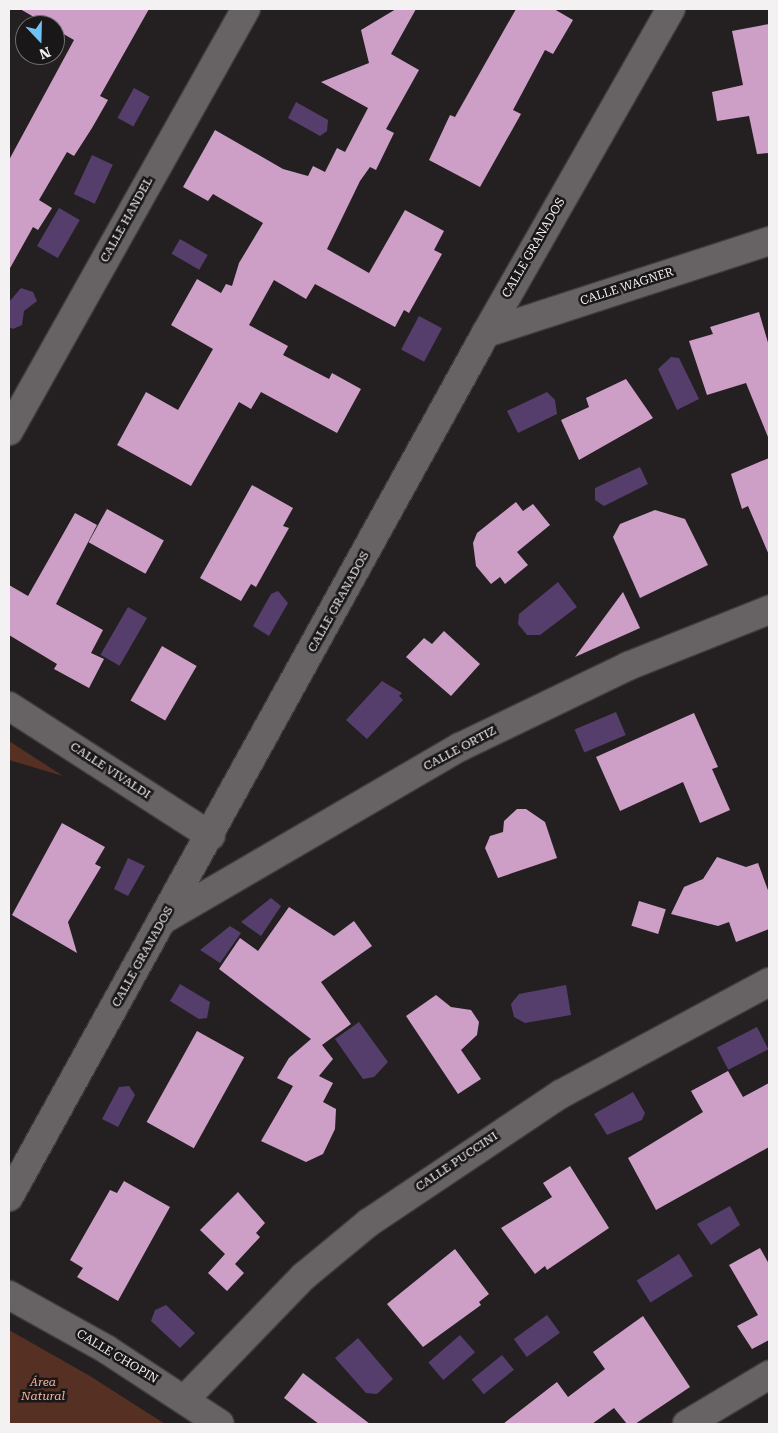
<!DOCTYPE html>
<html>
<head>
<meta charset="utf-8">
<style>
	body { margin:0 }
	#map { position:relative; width:778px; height:1433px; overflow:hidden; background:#242021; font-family:"Roboto Serif",serif }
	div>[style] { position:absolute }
	.green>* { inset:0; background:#553023 }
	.water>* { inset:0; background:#553e6b; transform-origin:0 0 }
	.building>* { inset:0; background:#cd9fc7; transform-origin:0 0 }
	.roads { filter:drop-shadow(1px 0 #403d3e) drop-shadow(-1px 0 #403d3e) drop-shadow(0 1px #403d3e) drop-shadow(0 -1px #403d3e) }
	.minor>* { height:28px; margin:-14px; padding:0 14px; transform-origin:14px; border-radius:14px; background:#676264 }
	span { translate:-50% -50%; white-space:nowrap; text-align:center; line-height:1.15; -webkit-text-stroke:5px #1a1718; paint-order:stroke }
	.street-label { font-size:12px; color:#f4f1f2 }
	.park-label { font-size:12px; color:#f8b49d; font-style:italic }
	.frame { position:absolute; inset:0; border:10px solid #f4f1f2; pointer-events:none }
	.north { position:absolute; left:15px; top:15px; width:50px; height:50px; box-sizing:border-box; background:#1a1718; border:1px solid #716e6f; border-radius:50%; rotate:159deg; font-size:14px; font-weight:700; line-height:20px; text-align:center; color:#f4f1f2 }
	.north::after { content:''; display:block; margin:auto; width:18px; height:22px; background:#6fc2f4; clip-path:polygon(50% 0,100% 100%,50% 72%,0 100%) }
</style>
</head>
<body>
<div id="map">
	<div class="green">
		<div style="clip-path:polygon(9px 741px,63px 776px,9px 760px)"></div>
		<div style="clip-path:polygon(9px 1330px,90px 1376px,165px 1424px,9px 1424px)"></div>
	</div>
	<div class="water">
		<div style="left:134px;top:88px;width:18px;height:34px;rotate:29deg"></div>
		<div style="clip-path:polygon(296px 102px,328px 120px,327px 131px,320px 136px,288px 118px)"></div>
		<div style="left:92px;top:155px;width:23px;height:43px;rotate:25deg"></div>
		<div style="left:59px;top:208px;width:24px;height:44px;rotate:30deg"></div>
		<div style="left:180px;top:239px;width:32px;height:17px;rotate:30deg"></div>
		<div style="clip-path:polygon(21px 288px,33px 292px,37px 301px,24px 311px,22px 325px,13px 329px,9px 327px,9px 302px)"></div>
		<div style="left:419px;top:316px;width:26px;height:38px;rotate:28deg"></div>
		<div style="clip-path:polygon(671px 357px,679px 358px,699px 399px,677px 410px,658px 369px)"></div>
		<div style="clip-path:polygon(547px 392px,555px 400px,557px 414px,518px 433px,507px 411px)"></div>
		<div style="clip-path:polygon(640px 467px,648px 484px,604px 506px,595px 500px,595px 488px)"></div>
		<div style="clip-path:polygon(558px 582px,577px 607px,540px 635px,527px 635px,518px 624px,519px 614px)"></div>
		<div style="clip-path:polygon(278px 591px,288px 603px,269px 636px,253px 626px,271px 594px)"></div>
		<div style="left:128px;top:607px;width:22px;height:55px;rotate:30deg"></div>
		<div style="clip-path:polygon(382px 681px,402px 693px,399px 696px,403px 700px,367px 739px,346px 720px)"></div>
		<div style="left:616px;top:712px;width:25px;height:45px;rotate:67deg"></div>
		<div style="clip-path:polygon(128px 858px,145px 866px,128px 896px,114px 889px)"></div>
		<div style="clip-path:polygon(271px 898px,281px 906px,261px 936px,241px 922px)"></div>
		<div style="clip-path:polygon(230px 926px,241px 933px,220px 963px,200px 950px)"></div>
		<div style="clip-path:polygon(180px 984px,210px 1002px,207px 1018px,199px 1019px,170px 1001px)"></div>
		<div style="clip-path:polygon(566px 985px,571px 1015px,525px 1023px,514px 1017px,511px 1004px,519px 994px)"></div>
		<div style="clip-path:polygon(359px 1022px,388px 1062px,374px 1077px,363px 1079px,335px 1039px)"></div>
		<div style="left:757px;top:1027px;width:25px;height:45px;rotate:63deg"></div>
		<div style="clip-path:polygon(129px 1086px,135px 1095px,118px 1127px,102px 1119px,119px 1087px)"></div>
		<div style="clip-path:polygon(633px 1092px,645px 1113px,642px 1120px,607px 1135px,594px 1114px)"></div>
		<div style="clip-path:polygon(730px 1206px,740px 1225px,711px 1245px,697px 1224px)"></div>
		<div style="left:679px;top:1254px;width:26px;height:50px;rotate:58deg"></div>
		<div style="clip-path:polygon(166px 1305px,195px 1333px,180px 1348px,151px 1321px,155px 1310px)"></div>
		<div style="left:547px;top:1315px;width:22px;height:41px;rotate:54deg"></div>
		<div style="left:460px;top:1335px;width:23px;height:42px;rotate:49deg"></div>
		<div style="clip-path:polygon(358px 1338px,393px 1379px,377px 1394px,366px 1393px,335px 1358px)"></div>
		<div style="left:502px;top:1355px;width:19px;height:39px;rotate:51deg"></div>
	</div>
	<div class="building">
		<div style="clip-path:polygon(20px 9px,149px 9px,100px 96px,108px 100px,92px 128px,74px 156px,67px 152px,39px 200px,52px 208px,38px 230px,33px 227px,9px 270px,9px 160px,74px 40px)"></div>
		<div style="clip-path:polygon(396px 9px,416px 9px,391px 54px,419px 70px,386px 129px,394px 133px,376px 170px,370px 167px,360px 181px,327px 249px,369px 273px,405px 210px,444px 231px,434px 250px,442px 254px,409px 313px,404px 310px,395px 327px,315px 284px,306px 299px,274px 280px,249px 325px,288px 346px,283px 355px,329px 379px,332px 373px,361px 389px,337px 433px,261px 392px,251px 409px,239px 402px,191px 486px,117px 445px,146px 392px,178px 410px,213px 349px,171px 325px,197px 279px,221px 293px,226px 284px,232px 286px,239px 263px,263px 223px,213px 194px,208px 201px,183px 187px,215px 130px,283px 169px,308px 176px,313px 166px,325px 172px,337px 148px,345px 152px,368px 108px,321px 82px,369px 63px,361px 30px)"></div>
		<div style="clip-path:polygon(516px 9px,554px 9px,573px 20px,553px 54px,545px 50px,513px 110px,521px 114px,480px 187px,429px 160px,450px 115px,455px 117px)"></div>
		<div style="clip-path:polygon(769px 24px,769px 153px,757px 154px,749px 116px,717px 121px,712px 92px,743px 85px,732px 31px)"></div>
		<div style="clip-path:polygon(759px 312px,769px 346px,768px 437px,746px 383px,707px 395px,689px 341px,713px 334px,710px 327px)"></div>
		<div style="clip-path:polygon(626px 379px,653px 418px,579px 460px,561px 420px,589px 407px,586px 398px)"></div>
		<div style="clip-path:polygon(769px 458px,769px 555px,748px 506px,742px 509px,731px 474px)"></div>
		<div style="clip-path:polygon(252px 485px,293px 508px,283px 526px,289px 528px,256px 587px,251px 584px,241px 601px,200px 578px)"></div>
		<div style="clip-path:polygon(516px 502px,523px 511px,533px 504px,550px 525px,517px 552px,528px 565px,505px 584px,500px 577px,491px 584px,476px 566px,473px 543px,477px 533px)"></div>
		<div style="left:107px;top:509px;width:65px;height:38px;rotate:29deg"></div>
		<div style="clip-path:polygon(655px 510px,685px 519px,708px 565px,640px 598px,613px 537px,620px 524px)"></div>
		<div style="clip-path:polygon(75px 513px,97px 525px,56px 604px,103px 630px,91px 653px,104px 659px,89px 688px,54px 669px,57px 664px,9px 635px,9px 585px,28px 596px)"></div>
		<div style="clip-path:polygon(623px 592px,640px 628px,575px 657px)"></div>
		<div style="clip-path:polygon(444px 631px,480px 664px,451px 696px,406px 657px,424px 638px,432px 644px)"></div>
		<div style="left:162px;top:646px;width:40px;height:63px;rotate:30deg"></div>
		<div style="clip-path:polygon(694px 713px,718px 767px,712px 769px,730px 810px,700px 823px,683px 782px,620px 811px,596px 757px)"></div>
		<div style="clip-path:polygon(517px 809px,526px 809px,545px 822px,557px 858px,498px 878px,485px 848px,490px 836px,503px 832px,504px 821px)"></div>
		<div style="clip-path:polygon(62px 823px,105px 847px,95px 864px,101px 867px,68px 922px,77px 953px,12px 915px)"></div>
		<div style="clip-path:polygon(717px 857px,746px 867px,758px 863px,769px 893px,769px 929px,736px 942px,729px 922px,718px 926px,671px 914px,684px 887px,703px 879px)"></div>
		<div style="left:639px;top:901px;width:28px;height:26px;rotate:17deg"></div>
		<div style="clip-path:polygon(289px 907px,334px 936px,354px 921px,372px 946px,321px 982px,351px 1024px,322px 1045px,333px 1059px,319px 1076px,333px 1083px,323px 1102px,336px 1109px,335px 1129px,323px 1154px,306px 1162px,261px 1141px,293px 1086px,277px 1078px,289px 1058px,311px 1039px,219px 969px,240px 938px,258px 951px)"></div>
		<div style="clip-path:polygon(436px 995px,451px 1007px,471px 1010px,479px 1022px,477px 1035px,461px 1050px,481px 1079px,458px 1094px,406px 1016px)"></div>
		<div style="left:197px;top:1031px;width:54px;height:104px;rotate:29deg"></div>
		<div style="clip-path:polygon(728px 1071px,743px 1097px,769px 1083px,769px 1147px,656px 1210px,628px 1158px,703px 1112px,691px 1091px)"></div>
		<div style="clip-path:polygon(570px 1166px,609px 1228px,547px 1270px,545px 1266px,535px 1274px,501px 1228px,552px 1197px,543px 1183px)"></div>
		<div style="clip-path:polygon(124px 1181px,170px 1207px,118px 1301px,77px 1277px,83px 1268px,70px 1260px,110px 1190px,117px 1193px)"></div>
		<div style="clip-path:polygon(238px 1192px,265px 1223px,256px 1233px,260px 1237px,235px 1264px,244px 1273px,227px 1291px,208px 1273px,225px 1254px,200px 1230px)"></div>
		<div style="clip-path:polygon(760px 1248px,769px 1264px,769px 1340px,752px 1349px,737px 1326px,758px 1315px,729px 1265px)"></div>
		<div style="clip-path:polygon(455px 1249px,489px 1294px,479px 1302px,481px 1305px,423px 1347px,387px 1304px)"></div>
		<div style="clip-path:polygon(643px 1316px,690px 1387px,635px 1424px,627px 1424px,614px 1408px,592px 1424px,503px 1424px,557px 1382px,568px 1397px,605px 1369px,593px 1352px)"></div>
		<div style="clip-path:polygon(303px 1373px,370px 1424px,319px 1424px,284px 1398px)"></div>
	</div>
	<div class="roads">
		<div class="minor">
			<div style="left:486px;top:333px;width:298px;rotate:-18deg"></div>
			<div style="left:9px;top:431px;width:484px;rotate:-60.7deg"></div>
			<div style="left:9px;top:706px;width:240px;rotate:32.8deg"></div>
			<div style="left:166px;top:918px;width:340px;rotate:-30.2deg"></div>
			<div style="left:460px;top:747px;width:187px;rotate:-25.7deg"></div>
			<div style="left:628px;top:666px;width:152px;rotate:-21.7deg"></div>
			<div style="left:9px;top:1197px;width:987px;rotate:-61.1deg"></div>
			<div style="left:486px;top:333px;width:373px;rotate:-60.3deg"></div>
			<div style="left:9px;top:1295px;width:111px;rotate:29.1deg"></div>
			<div style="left:106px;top:1349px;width:136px;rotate:33.3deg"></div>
			<div style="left:186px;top:1398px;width:170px;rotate:-46deg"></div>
			<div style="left:304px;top:1276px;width:83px;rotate:-39.6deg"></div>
			<div style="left:368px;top:1223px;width:232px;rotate:-33.8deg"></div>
			<div style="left:561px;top:1094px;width:236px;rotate:-28.3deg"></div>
			<div style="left:687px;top:1424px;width:96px;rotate:-30.9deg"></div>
		</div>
	</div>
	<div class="street-label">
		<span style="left:127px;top:220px;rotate:-61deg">CALLE HANDEL</span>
		<span style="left:534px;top:248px;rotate:-60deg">CALLE GRANADOS</span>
		<span style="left:627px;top:287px;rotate:-18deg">CALLE WAGNER</span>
		<span style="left:339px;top:602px;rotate:-61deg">CALLE GRANADOS</span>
		<span style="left:460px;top:749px;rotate:-28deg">CALLE ORTIZ</span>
		<span style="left:110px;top:771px;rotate:33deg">CALLE VIVALDI</span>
		<span style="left:143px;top:957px;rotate:-61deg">CALLE GRANADOS</span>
		<span style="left:457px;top:1162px;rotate:-34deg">CALLE PUCCINI</span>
		<span style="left:117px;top:1357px;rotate:31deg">CALLE CHOPIN</span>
	</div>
	<div class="park-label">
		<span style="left:43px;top:1390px">Área<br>Natural</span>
	</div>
	<div class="frame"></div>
	<div class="north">N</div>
</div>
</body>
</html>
